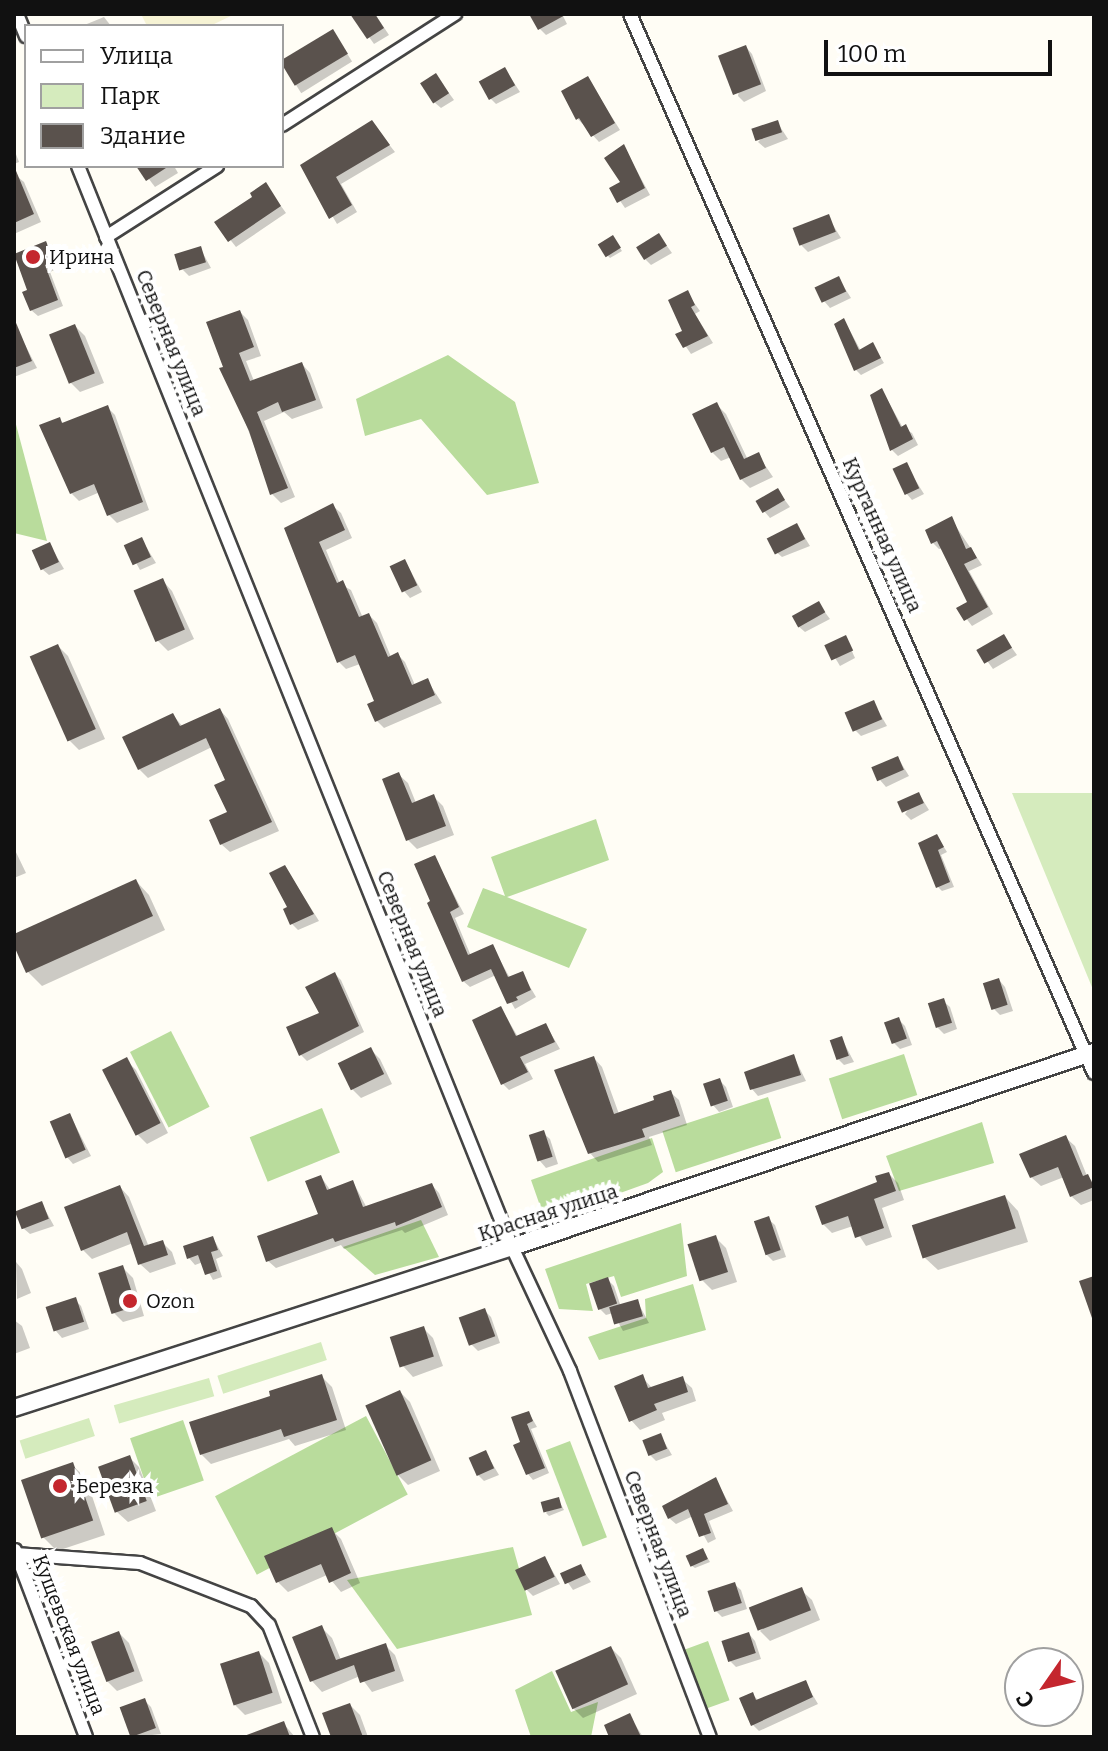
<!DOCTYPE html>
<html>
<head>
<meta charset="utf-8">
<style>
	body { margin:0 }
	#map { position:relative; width:1108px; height:1751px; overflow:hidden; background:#fffdf5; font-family:Bitter,serif }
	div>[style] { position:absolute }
	.farmland>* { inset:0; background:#f6f3d4 }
	.green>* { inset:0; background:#d5ebbd; transform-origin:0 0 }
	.forest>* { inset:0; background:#b9dc9c; transform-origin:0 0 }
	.shadow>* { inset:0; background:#0003; transform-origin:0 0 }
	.building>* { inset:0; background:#5a524d; transform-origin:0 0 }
	.roads { filter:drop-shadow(2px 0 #444) drop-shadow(-2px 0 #444) drop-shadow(0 2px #444) drop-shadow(0 -2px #444) }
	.minor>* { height:12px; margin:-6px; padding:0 6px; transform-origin:6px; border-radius:6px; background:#fff }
	.tertiary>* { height:16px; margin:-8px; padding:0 8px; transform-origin:8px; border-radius:8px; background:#fff }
	.dots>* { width:22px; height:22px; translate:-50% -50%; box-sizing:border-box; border:4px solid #fff; border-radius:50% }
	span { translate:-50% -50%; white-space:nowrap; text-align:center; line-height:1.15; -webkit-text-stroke:8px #fff; paint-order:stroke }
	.poi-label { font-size:20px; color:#111 }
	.left { translate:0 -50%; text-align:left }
	.street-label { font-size:20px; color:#111 }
	.frame { position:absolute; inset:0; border:16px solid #111; pointer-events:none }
	.legend { position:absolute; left:24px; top:24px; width:260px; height:144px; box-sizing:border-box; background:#fff; border:2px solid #a0a0a0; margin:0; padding:10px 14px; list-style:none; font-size:24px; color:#111 }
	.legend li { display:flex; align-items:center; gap:16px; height:40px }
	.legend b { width:40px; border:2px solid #a0a0a0 }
	.north { position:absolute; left:1004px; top:1647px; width:80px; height:80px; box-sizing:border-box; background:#fff; border:2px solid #a0a0a0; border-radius:50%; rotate:236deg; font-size:22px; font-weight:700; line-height:32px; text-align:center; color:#111 }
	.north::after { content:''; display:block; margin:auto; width:28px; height:36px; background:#c4262e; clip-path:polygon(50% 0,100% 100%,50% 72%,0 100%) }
	.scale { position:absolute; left:824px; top:40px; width:228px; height:36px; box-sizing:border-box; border:4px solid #111; border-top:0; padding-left:10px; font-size:24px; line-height:28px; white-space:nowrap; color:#111; -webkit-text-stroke:6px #fff; paint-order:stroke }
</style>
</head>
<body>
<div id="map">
	<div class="farmland">
		<div style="clip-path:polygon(141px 14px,235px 14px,210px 26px,147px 26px)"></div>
	</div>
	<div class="green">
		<div style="clip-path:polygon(1012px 793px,1094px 793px,1094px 992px)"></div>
		<div style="left:321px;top:1342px;width:19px;height:109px;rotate:72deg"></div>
		<div style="left:209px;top:1378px;width:19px;height:99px;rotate:74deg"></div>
		<div style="left:89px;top:1418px;width:19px;height:73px;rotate:72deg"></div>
	</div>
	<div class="forest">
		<div style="clip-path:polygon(448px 355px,515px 402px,539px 483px,487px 495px,421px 419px,365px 436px,356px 399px)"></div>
		<div style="clip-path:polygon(14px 417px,47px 541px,14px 533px)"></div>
		<div style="clip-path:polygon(596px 819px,609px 860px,507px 897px,587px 929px,569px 968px,467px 927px,483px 888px,505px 896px,491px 857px)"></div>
		<div style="left:171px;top:1031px;width:85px;height:46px;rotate:63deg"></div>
		<div style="left:904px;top:1054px;width:43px;height:79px;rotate:72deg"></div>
		<div style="left:768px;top:1097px;width:43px;height:111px;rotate:72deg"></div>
		<div style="left:322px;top:1108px;width:48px;height:78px;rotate:68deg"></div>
		<div style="clip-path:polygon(982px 1122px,994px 1163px,899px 1191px,886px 1156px)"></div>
		<div style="clip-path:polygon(652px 1138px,663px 1172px,648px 1183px,545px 1220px,531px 1180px)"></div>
		<div style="clip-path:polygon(421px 1220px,439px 1257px,375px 1275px,343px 1247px)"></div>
		<div style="clip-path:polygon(681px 1223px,687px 1276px,621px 1297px,614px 1276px,586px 1284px,593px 1311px,559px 1309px,545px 1269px)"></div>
		<div style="clip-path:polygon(693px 1284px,706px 1330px,599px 1360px,588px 1337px,646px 1318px,645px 1299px)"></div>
		<div style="left:366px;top:1416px;width:89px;height:171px;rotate:62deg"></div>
		<div style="left:183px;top:1420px;width:64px;height:56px;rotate:71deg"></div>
		<div style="left:570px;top:1441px;width:103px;height:26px;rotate:69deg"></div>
		<div style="clip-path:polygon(513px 1547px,532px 1615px,397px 1649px,347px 1580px)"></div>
		<div style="left:708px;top:1641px;width:63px;height:26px;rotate:70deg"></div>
		<div style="clip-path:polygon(552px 1671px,571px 1712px,598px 1702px,591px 1737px,531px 1737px,515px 1690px)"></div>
	</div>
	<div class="shadow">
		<div style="clip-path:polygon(353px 14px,375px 14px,389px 35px,374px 44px)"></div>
		<div style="clip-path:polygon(536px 14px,562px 14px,567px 24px,546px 35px,540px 29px)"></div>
		<div style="clip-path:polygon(104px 17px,111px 26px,82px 26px)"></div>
		<div style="left:333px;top:31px;width:36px;height:60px;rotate:58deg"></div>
		<div style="clip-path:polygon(746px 47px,752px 54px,766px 91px,744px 102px,738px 96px)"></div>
		<div style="clip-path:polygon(505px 69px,520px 92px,496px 104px,490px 98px)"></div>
		<div style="clip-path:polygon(436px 75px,454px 100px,441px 108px,434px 102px)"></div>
		<div style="clip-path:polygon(588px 79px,620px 130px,599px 142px,577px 118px)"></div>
		<div style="clip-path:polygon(777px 122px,788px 139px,765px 148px,758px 142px)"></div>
		<div style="clip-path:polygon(372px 123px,395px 152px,341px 184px,357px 212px,337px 224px,303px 166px)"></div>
		<div style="clip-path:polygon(624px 147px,650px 195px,625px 208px,612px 189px,622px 183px)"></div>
		<div style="clip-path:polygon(14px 149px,19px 162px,14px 164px)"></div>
		<div style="clip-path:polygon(139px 166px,174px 166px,178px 173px,155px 187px)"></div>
		<div style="clip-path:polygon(14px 174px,24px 182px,41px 222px,14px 234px)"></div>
		<div style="clip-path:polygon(266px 185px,286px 213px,236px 247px,217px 223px,255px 197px)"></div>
		<div style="clip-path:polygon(828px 217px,841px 238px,808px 252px,801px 245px)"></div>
		<div style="clip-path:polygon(659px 235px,672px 253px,651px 265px,644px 258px)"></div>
		<div style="clip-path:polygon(615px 241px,622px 251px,610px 258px,608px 256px)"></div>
		<div style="clip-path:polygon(45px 243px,59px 268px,50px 272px,63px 306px,38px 316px,31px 310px)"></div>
		<div style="clip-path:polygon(200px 248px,211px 268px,189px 276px,183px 270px)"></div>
		<div style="clip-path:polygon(839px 279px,851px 298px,830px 308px,824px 301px)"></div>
		<div style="clip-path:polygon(687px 293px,700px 311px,695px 314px,713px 343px,691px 354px,678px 335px,685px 332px)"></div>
		<div style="clip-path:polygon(240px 312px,248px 320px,261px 356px,246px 361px,254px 381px,302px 364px,310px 373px,323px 408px,292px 419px,284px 412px,264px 421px,295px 497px,281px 503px,272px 494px,225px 368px)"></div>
		<div style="clip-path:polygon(844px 320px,861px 351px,873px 345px,884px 363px,861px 375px,856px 370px)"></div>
		<div style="clip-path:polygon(75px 326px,85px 336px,104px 383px,80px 392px,70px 382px)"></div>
		<div style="clip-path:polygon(20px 335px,37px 368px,14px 377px,14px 338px)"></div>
		<div style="clip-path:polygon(882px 390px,903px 428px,912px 433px,918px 445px,898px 456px,892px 450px)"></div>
		<div style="clip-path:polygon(717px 405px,726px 414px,748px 460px,758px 455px,773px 477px,750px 488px,741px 479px,731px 457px,721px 461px,712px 452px)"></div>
		<div style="clip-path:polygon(107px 407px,115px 415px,149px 510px,117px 523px,109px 515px,100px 492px,79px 501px,71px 493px,59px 419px,64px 424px)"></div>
		<div style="clip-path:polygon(906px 465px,924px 494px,912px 500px,906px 493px)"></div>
		<div style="clip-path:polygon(778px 491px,790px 507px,770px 518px,764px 511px)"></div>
		<div style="clip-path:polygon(333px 506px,341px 513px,352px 538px,326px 550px,340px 584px,351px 590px,363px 618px,369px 615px,377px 623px,391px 657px,398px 655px,405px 662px,415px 685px,427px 680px,442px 703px,384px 728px,376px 720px,376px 702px,360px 664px,346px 669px,338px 661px,287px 529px)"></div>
		<div style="clip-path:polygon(951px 519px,982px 565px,969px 571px,993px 614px,972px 626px,959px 609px,970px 603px,943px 548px,939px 549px,933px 543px)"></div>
		<div style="clip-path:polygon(797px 525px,810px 546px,782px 557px,775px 551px)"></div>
		<div style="clip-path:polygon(142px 540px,156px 563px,140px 570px,127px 546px)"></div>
		<div style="clip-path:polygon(50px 545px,64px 569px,49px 575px,42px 569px)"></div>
		<div style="clip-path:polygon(405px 561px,422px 592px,410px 598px,404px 591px)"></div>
		<div style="clip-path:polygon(162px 580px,172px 591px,194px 639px,168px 651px,158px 641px)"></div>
		<div style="clip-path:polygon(818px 603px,830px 619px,805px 632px,798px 626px)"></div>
		<div style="clip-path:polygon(1004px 637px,1017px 655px,993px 669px,980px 651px)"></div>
		<div style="clip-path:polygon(846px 638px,855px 658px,840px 666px,828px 646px)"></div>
		<div style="clip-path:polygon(58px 646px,68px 656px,105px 739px,79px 750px,69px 740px)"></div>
		<div style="clip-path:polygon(873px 702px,887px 726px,861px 736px,855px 730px)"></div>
		<div style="clip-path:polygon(220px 710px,228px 719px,279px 831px,230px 852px,221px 844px,230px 813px,227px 781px,212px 747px,148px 778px,139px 769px,173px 715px,183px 727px)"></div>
		<div style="clip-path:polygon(898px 758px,909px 776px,886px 787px,880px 780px)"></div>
		<div style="clip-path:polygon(398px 774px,408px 783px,416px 803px,434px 797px,443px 806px,454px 835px,417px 849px,408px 840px)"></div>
		<div style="clip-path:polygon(919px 794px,929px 810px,911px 820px,905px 814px)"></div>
		<div style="clip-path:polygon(937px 836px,947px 852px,941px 855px,954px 887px,942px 891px,937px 886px)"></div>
		<div style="clip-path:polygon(14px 848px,26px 873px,14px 878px)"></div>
		<div style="clip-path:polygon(435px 858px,464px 914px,455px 918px,471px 956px,492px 946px,510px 978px,522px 973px,536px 997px,515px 1009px,496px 975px,470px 987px,463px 981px,433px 902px)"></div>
		<div style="clip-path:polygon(285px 867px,319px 921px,298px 930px,292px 924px)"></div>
		<div style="clip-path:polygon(136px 881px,149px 895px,165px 930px,42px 986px,28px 972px,14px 936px)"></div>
		<div style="clip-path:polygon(335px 974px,341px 980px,364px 1032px,307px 1061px,301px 1055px,322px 1014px)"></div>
		<div style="clip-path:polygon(999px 980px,1005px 987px,1013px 1011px,1000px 1015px,994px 1009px)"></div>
		<div style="clip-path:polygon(943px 1001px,950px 1007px,957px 1029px,944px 1034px,938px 1028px)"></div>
		<div style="clip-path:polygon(501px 1008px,518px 1037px,546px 1025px,560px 1049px,525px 1064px,533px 1079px,509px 1090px,503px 1084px)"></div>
		<div style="clip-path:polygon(899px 1020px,905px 1026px,912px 1045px,900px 1049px,894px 1043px)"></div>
		<div style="clip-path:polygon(842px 1039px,854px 1062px,844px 1065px,838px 1059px)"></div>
		<div style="clip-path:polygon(370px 1049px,380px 1059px,392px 1084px,361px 1098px,351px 1088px)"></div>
		<div style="clip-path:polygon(794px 1057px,806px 1081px,758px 1096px,752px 1089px)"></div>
		<div style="clip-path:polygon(594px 1058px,602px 1067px,619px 1114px,657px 1101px,670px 1092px,679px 1100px,687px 1125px,649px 1137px,652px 1145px,598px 1162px,590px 1153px)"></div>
		<div style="clip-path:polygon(126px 1060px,136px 1070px,168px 1133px,147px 1144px,137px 1134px)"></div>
		<div style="clip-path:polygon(720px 1081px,726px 1087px,733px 1107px,719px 1112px,713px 1105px)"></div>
		<div style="clip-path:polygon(70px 1115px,91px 1156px,73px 1164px,67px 1157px)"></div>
		<div style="clip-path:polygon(543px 1133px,550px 1139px,558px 1164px,546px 1168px,540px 1161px,532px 1137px)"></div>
		<div style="clip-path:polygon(1065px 1137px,1075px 1146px,1087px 1176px,1094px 1183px,1094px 1200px,1081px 1205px,1071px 1196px,1064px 1177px,1041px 1186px,1031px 1177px)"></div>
		<div style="clip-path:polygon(889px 1174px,898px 1183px,904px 1200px,882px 1208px,892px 1237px,866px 1246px,853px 1226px,832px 1233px,823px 1224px)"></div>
		<div style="clip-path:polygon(321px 1177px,331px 1191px,353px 1182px,367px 1208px,432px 1185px,439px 1193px,448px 1215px,405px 1233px,402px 1230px,344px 1249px,341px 1245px,276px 1268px,268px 1261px,320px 1216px)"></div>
		<div style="clip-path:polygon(120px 1187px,129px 1197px,149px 1247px,162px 1242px,172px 1252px,176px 1264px,150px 1273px,140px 1264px,133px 1243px,92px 1259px,82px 1249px)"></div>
		<div style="clip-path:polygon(1005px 1197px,1018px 1211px,1028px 1242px,938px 1270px,924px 1257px)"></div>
		<div style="clip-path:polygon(42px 1204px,54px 1226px,30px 1234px,23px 1228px)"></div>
		<div style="clip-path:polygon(768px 1219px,775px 1225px,786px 1257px,773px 1261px,767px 1255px)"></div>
		<div style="clip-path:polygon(213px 1238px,223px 1256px,216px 1259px,222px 1277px,213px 1280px,203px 1262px,195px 1265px,189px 1258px)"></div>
		<div style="clip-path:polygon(716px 1238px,726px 1248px,737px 1282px,712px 1290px,702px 1280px)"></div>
		<div style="clip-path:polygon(16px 1262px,22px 1269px,31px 1293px,17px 1299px)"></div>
		<div style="clip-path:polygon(123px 1268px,133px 1278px,144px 1316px,123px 1322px,113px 1312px)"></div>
		<div style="clip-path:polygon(608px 1280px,614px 1286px,621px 1307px,637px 1301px,649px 1323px,623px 1331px,613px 1313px,606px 1315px,599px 1308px)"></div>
		<div style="clip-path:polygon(75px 1300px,81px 1306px,89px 1329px,62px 1338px,56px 1331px)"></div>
		<div style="clip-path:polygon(484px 1310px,491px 1317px,500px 1343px,478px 1351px,471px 1344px)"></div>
		<div style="clip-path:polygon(14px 1320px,22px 1326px,30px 1348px,14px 1354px)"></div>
		<div style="clip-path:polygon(423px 1328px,433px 1338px,443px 1366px,413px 1377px,403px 1366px)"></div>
		<div style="clip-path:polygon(321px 1376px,332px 1387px,346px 1430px,295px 1446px,289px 1439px,211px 1464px,201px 1454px,273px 1397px)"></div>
		<div style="clip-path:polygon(642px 1377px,653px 1389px,682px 1379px,692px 1388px,696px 1401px,662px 1413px,665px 1420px,640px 1430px,631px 1420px)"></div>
		<div style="clip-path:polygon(400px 1392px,410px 1402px,440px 1471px,408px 1485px,398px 1475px)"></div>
		<div style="clip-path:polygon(529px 1413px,537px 1427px,531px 1429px,549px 1473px,533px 1480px,528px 1474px,523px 1443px)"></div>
		<div style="clip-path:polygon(660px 1435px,672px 1455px,656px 1461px,649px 1454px)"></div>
		<div style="clip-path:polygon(486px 1453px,499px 1475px,484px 1481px,478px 1475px)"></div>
		<div style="clip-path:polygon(129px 1457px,139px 1467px,156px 1511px,128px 1522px,117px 1512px)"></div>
		<div style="clip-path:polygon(72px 1465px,86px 1478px,105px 1535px,57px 1551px,43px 1537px,24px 1481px)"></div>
		<div style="clip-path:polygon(716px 1480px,733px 1511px,709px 1521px,716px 1539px,708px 1543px,693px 1516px,676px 1524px,669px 1518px)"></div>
		<div style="clip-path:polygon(558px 1499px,564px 1510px,549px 1516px,546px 1513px)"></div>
		<div style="clip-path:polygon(331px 1529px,341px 1539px,360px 1583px,341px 1592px,327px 1575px,288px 1592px,278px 1582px)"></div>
		<div style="clip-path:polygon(703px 1550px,710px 1562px,695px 1568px,692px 1566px)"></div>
		<div style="clip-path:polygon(545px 1558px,560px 1584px,533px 1596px,526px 1589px)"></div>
		<div style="clip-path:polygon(580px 1566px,591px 1582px,573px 1590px,562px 1574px)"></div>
		<div style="clip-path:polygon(734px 1584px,741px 1590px,747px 1609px,722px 1617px,715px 1610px)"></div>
		<div style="clip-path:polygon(801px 1590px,812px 1600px,820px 1620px,770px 1641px,760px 1631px)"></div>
		<div style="clip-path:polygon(322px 1628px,332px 1638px,341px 1660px,385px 1645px,395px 1655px,404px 1681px,372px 1692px,360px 1676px,322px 1692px,312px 1681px)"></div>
		<div style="clip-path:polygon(119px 1633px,129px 1643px,143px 1681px,117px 1691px,107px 1681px)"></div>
		<div style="clip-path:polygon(749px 1634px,755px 1641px,761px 1659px,736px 1667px,730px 1661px)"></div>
		<div style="clip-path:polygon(611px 1648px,621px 1658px,637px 1694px,583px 1718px,573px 1708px)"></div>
		<div style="clip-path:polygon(259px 1653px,269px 1663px,282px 1703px,245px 1715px,235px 1705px)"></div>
		<div style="clip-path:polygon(805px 1682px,818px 1704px,759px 1731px,753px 1725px,753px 1695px,759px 1701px)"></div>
		<div style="clip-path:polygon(144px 1700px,151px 1707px,161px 1734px,134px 1737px,131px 1735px)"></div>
		<div style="clip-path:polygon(350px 1705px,360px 1715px,368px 1737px,333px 1737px)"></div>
		<div style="clip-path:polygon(629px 1715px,643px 1737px,612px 1737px)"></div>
		<div style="clip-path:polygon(283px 1723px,295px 1737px,261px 1737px)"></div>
	</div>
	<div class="building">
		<div style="clip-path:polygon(350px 14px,375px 14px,384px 28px,367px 39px)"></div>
		<div style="clip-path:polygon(529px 14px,567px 14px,538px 30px)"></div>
		<div style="left:333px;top:29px;width:29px;height:62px;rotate:59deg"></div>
		<div style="left:746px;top:45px;width:42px;height:30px;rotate:69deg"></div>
		<div style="left:505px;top:67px;width:21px;height:30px;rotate:61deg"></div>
		<div style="left:436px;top:73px;width:24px;height:19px;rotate:57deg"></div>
		<div style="clip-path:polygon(588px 76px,615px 123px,591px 137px,579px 118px,576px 120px,561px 91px)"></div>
		<div style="clip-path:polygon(372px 120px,390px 145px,336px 177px,352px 205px,329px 219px,300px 165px)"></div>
		<div style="left:778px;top:120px;width:13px;height:28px;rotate:72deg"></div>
		<div style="clip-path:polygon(624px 144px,645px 188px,617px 203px,609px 188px,620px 182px,604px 158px)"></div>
		<div style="clip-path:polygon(14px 166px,34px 214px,14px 223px)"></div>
		<div style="clip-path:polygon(136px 166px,169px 166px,146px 181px)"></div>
		<div style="clip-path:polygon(266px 182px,281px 206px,228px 242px,214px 222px,252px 197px,250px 193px)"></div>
		<div style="left:829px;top:214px;width:19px;height:39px;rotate:69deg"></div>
		<div style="left:659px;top:233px;width:15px;height:27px;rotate:58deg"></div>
		<div style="left:613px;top:235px;width:15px;height:18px;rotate:58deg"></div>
		<div style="clip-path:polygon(46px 241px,54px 261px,45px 265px,58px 300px,30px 311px,22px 292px,27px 290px,14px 254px)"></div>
		<div style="left:201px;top:246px;width:17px;height:28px;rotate:73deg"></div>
		<div style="left:839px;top:276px;width:17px;height:27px;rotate:65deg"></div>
		<div style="clip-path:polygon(688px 290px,695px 305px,691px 307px,708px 336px,683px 348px,675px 334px,682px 331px,668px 300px)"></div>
		<div style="clip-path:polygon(240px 310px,254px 347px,239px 353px,250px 381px,302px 362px,316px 400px,282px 412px,278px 402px,257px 412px,288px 488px,270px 495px,249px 431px,219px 368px,223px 367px,206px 322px)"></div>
		<div style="clip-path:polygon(14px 318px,32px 361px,14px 368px)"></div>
		<div style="clip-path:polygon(844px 318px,859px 350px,873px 342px,881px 358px,854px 371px,834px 324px)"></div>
		<div style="left:75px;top:324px;width:53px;height:28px;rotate:68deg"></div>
		<div style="clip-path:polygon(882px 388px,901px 427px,906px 424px,913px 439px,890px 451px,870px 395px)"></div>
		<div style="clip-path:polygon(717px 402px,744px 459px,759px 452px,766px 468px,740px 480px,724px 447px,711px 453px,692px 414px)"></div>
		<div style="clip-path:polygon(108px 405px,143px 502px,107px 516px,94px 484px,70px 494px,39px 425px,60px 417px,62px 423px)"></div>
		<div style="left:907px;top:462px;width:29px;height:16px;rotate:65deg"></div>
		<div style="left:778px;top:488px;width:14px;height:26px;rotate:60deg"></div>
		<div style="clip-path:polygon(333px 503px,345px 530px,319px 542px,337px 583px,343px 580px,359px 617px,369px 613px,388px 657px,398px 652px,412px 685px,428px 678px,435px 695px,375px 722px,367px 704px,374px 701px,355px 655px,337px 663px,284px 528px)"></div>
		<div style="clip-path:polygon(952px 516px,966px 549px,971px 547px,977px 558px,964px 564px,988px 607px,964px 621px,956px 608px,967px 602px,937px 541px,931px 544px,925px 530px)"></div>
		<div style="left:797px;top:523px;width:18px;height:34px;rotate:63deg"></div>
		<div style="left:142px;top:537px;width:22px;height:20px;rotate:66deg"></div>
		<div style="left:50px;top:542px;width:22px;height:20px;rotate:66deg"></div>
		<div style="left:405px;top:559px;width:29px;height:17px;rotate:65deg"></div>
		<div style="left:163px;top:578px;width:56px;height:32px;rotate:67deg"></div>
		<div style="left:819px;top:601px;width:13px;height:31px;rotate:61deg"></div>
		<div style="left:1004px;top:634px;width:16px;height:32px;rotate:60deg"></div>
		<div style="left:846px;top:635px;width:17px;height:24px;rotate:65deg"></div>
		<div style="left:58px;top:644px;width:93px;height:31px;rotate:66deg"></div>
		<div style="left:874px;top:700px;width:21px;height:32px;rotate:67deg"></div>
		<div style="clip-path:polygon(220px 708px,272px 822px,220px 845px,209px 820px,227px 812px,214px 785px,225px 780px,206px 738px,138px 770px,122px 737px,173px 713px,180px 726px)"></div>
		<div style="left:898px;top:756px;width:15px;height:29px;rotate:67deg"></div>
		<div style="clip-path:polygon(399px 772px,412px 803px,434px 794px,446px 826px,406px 841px,382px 779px)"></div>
		<div style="left:919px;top:792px;width:12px;height:24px;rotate:66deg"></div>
		<div style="clip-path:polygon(937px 834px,944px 847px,938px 850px,950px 882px,936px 888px,918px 843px)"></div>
		<div style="clip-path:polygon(435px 855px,459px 907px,450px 912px,468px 955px,493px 944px,508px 977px,523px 971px,531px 990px,516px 997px,518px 1000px,507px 1004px,491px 969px,462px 982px,427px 903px,430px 901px,414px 864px)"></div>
		<div style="clip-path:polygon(285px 865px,314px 914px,290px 925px,283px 909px,287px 907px,269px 873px)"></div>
		<div style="clip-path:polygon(136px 879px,153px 916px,26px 973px,14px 946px,14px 934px)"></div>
		<div style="clip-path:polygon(335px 972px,359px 1026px,299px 1056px,286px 1027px,319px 1013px,305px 987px)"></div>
		<div style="left:999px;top:978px;width:28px;height:17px;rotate:72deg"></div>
		<div style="left:944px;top:998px;width:26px;height:17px;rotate:72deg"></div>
		<div style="clip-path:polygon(501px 1006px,516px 1036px,546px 1023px,555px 1042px,520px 1057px,528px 1072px,501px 1085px,472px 1020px)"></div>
		<div style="left:899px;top:1017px;width:23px;height:16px;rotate:70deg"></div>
		<div style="left:842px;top:1036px;width:21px;height:13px;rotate:71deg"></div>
		<div style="left:371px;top:1047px;width:30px;height:37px;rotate:64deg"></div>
		<div style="clip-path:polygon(794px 1054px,801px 1075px,750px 1090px,744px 1072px)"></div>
		<div style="clip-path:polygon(594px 1056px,614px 1114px,654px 1100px,653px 1096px,671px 1090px,680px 1116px,642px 1129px,645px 1137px,588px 1154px,554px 1070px)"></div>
		<div style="left:127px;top:1057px;width:74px;height:28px;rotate:63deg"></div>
		<div style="left:720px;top:1078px;width:24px;height:18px;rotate:71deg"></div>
		<div style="left:70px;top:1113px;width:40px;height:22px;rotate:67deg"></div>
		<div style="left:544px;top:1130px;width:28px;height:16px;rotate:72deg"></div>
		<div style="clip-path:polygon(1066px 1135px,1083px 1176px,1088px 1174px,1094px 1187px,1070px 1197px,1058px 1167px,1030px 1178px,1019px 1154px)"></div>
		<div style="clip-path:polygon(889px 1172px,896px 1191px,874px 1199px,884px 1228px,855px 1238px,848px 1216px,822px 1225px,815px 1206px,877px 1182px,875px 1176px)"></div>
		<div style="clip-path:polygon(321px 1175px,327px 1190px,353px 1180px,363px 1207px,432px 1183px,442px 1207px,396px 1226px,395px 1222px,335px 1242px,333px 1238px,266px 1262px,257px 1236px,318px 1214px,305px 1181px)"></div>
		<div style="clip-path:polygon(120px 1185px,144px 1246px,163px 1240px,168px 1255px,138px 1265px,127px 1232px,81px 1251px,64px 1207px)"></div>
		<div style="left:1005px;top:1195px;width:35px;height:98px;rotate:72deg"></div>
		<div style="left:42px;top:1201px;width:19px;height:29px;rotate:69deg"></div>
		<div style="left:769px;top:1216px;width:36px;height:16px;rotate:71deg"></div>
		<div style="left:716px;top:1235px;width:39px;height:30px;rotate:72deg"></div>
		<div style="clip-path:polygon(213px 1236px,218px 1250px,211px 1252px,217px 1271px,205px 1275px,198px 1255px,187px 1259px,183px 1246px)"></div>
		<div style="left:123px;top:1265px;width:43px;height:26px;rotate:72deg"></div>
		<div style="clip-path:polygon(1094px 1276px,1094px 1318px,1092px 1318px,1079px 1281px)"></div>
		<div style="left:608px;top:1277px;width:28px;height:20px;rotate:71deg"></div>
		<div style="left:76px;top:1297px;width:26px;height:32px;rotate:72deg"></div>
		<div style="left:638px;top:1299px;width:18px;height:30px;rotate:74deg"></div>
		<div style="left:485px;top:1308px;width:30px;height:28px;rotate:70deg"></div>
		<div style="left:424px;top:1326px;width:32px;height:36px;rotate:72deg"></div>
		<div style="clip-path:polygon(322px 1374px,337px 1420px,284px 1437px,281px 1429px,200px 1455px,189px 1422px,270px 1396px,269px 1391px)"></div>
		<div style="clip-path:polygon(643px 1374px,648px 1388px,683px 1376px,688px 1392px,654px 1404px,657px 1410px,629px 1422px,614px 1386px)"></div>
		<div style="left:400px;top:1390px;width:77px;height:38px;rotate:66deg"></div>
		<div style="clip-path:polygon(529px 1411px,533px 1421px,527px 1424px,545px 1468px,526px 1475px,513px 1445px,520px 1442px,511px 1417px)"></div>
		<div style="left:661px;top:1433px;width:17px;height:20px;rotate:69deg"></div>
		<div style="left:486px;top:1450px;width:20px;height:19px;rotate:66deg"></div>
		<div style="left:130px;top:1455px;width:49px;height:34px;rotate:70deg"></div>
		<div style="left:73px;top:1462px;width:62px;height:55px;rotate:71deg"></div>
		<div style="clip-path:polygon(716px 1477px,728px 1504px,704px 1514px,711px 1533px,699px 1537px,688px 1509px,668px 1519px,662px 1506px)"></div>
		<div style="left:559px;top:1497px;width:11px;height:19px;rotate:75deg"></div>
		<div style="clip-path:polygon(332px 1527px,351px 1573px,329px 1583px,321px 1564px,276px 1583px,264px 1556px)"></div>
		<div style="left:703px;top:1548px;width:12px;height:19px;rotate:66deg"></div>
		<div style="left:545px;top:1556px;width:23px;height:33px;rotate:65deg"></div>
		<div style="left:581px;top:1564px;width:12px;height:23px;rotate:66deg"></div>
		<div style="left:735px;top:1582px;width:22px;height:29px;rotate:72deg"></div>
		<div style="left:802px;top:1587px;width:25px;height:57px;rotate:69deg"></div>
		<div style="clip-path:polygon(322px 1625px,336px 1660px,386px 1643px,395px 1671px,360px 1683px,354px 1665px,310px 1682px,292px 1637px)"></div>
		<div style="left:119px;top:1631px;width:43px;height:30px;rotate:69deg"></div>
		<div style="left:749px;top:1632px;width:22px;height:29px;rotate:72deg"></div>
		<div style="left:611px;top:1646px;width:42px;height:61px;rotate:66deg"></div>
		<div style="left:259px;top:1651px;width:44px;height:41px;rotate:72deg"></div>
		<div style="clip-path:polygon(806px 1680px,813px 1697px,751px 1726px,739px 1698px,753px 1692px,756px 1700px)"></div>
		<div style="left:145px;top:1698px;width:32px;height:27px;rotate:70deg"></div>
		<div style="clip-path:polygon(350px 1703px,363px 1737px,331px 1737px,322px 1713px)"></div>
		<div style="clip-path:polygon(630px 1713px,641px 1737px,609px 1737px,604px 1725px)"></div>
		<div style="clip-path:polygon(284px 1721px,290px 1737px,244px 1737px,244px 1736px)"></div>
	</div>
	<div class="roads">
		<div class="minor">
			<div style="left:17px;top:14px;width:24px;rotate:68deg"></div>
			<div style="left:630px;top:14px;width:1156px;rotate:66.34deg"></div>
			<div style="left:282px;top:125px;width:206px;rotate:-32.7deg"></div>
			<div style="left:78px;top:166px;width:1165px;rotate:68.13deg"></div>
			<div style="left:512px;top:1247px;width:137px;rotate:64.9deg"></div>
			<div style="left:570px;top:1371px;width:392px;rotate:69.1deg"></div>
			<div style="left:106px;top:237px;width:132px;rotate:-32.6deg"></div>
			<div style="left:15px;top:1550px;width:200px;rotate:69.2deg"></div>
			<div style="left:16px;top:1554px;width:124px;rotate:4.2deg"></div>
			<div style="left:140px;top:1563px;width:119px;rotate:21.2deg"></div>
			<div style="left:251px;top:1606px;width:26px;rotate:47deg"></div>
			<div style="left:269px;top:1625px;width:120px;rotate:68.6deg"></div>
		</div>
		<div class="tertiary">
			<div style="left:14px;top:1408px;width:523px;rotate:-17.92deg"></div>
			<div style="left:512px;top:1247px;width:614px;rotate:-18.52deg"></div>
		</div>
	</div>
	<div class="dots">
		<div style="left:33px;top:257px;background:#c4262e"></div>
		<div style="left:130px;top:1301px;background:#c4262e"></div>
		<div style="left:60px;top:1486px;background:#c4262e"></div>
	</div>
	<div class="poi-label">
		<span class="left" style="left:49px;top:257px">Ирина</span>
		<span class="left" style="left:146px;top:1301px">Ozon</span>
		<span class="left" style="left:76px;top:1486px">Березка</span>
	</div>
	<div class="street-label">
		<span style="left:171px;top:343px;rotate:68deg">Северная улица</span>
		<span style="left:882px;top:535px;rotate:66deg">Курганная улица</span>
		<span style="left:412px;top:944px;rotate:68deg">Северная улица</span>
		<span style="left:548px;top:1213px;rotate:-18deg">Красная улица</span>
		<span style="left:658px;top:1544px;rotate:69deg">Северная улица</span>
		<span style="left:69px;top:1635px;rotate:69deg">Кущевская улица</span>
	</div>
	<div class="frame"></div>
	<ul class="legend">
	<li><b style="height:10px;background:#fff"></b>Улица</li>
	<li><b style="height:22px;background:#d5ebbd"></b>Парк</li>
	<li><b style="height:22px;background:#5a524d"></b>Здание</li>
	</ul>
	<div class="north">С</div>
	<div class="scale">100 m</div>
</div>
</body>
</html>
